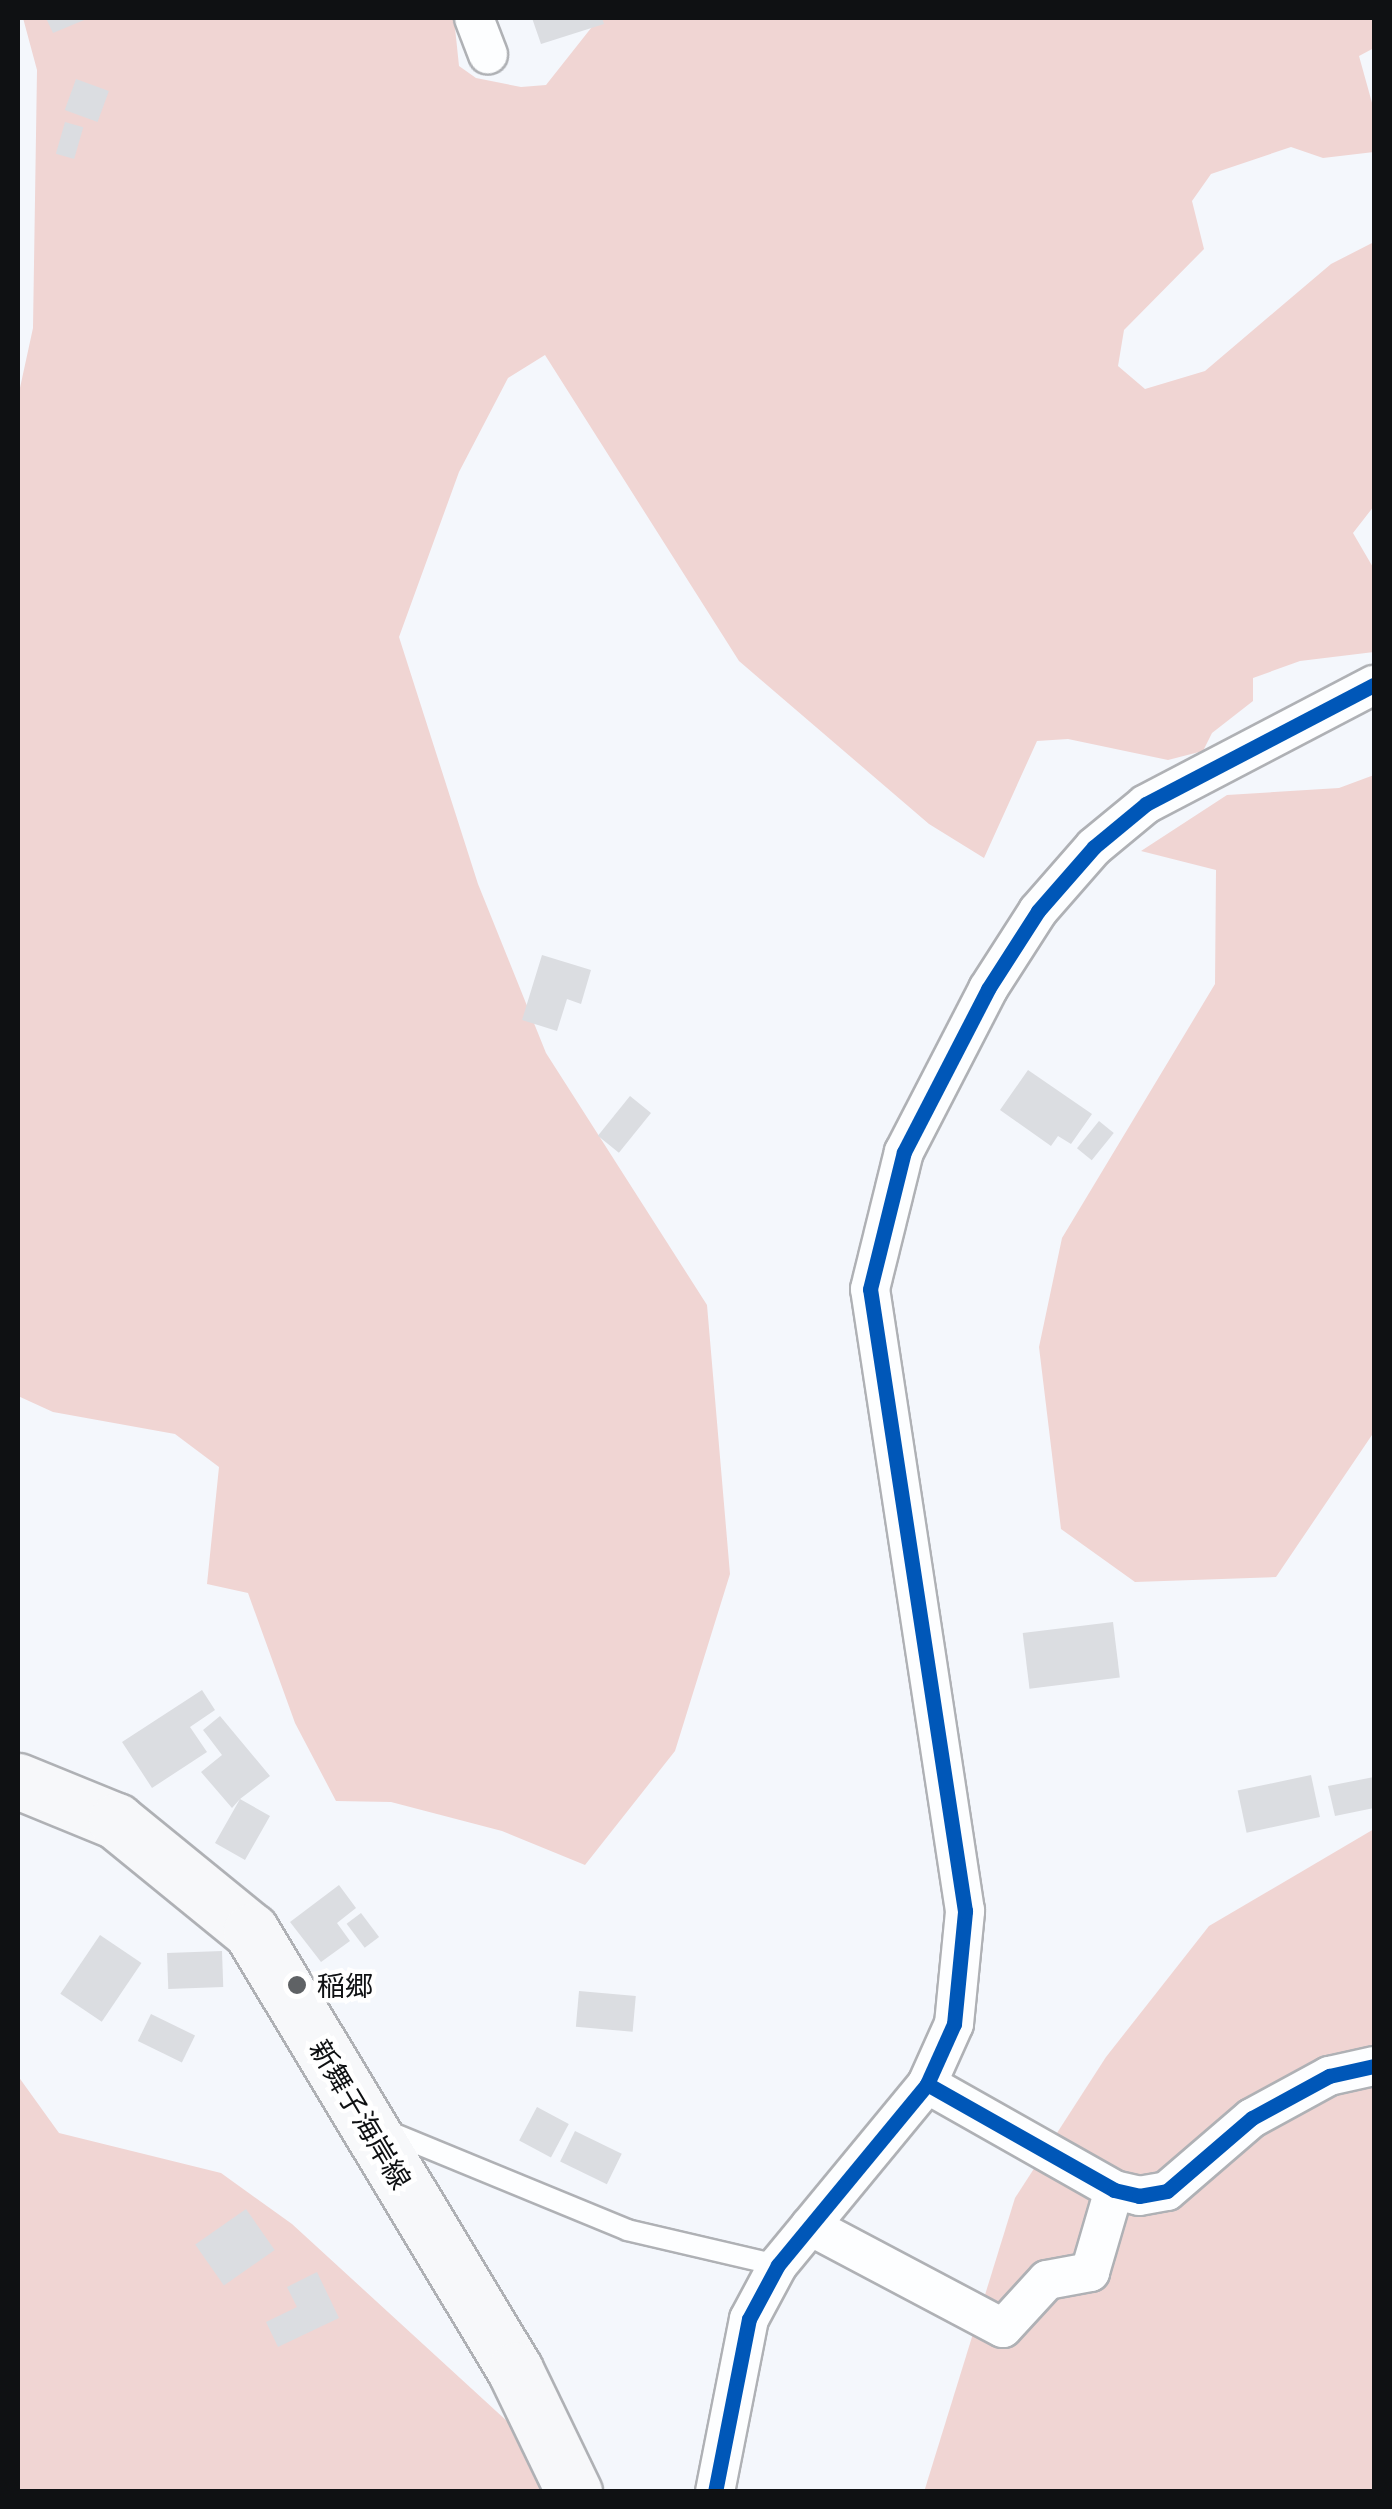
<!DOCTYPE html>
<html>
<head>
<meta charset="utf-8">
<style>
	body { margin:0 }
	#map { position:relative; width:1392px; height:2509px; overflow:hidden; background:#f4f7fc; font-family:Commissioner,"Noto Sans JP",sans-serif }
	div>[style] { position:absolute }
	.forest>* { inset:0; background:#f0d5d3 }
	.building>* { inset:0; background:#dbdde1; transform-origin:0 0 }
	.roads { filter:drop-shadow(2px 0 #afb1b5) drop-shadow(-2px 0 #afb1b5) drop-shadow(0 2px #afb1b5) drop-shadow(0 -2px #afb1b5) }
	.service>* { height:20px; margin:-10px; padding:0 10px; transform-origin:10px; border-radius:10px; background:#fdfeff }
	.minor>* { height:38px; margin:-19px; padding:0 19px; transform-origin:19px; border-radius:19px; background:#fdfeff }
	.secondary>* { height:55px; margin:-27.5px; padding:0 27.5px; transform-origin:27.5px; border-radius:27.5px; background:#f7f8fa }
	.cycleway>* { height:15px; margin:-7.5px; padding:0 7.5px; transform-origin:7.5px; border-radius:7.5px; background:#0057b8 }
	.dots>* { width:28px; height:28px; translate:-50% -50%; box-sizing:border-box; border:5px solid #fff; border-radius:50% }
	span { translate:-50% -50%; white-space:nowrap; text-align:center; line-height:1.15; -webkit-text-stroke:9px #fff; paint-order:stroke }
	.poi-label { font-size:28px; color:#0f1113 }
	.left { translate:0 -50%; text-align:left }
	.street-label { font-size:28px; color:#0f1113 }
	.frame { position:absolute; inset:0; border:20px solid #0f1113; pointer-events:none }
</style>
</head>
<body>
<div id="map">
	<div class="forest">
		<div style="clip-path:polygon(23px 18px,454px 18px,459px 66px,476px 78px,521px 87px,546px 85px,599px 18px,1374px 18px,1374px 48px,1359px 56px,1374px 110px,1374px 152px,1323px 158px,1291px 147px,1211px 174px,1192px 201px,1204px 249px,1124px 330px,1118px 366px,1145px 389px,1205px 371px,1331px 264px,1374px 242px,1374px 506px,1353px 533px,1374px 569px,1374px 652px,1300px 661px,1253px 678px,1253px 701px,1212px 733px,1203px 751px,1168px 760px,1068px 739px,1037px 741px,984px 858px,929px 824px,739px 661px,545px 355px,508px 378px,459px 472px,399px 637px,478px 884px,546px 1053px,707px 1305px,730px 1574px,675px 1751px,585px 1865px,502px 1831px,391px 1802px,336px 1801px,295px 1723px,248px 1593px,207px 1584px,219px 1467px,175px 1434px,53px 1412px,18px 1396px,18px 397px,33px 328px,37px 70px)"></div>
		<div style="clip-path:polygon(1374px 775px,1374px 1432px,1276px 1577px,1135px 1582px,1061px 1529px,1039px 1347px,1062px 1238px,1215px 984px,1216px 870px,1141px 851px,1227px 795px,1339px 788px)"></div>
		<div style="clip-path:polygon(1374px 1829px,1374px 2491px,924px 2492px,1015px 2198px,1106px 2057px,1209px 1926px)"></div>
		<div style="clip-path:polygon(18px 2076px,59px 2133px,221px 2173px,292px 2224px,508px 2422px,544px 2491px,18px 2491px)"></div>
	</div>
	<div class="building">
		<div style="clip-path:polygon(46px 18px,89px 18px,53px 33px)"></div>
		<div style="clip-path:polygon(532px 18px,602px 18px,604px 24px,541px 44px)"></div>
		<div style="left:76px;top:79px;width:35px;height:33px;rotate:20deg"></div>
		<div style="left:65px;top:122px;width:19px;height:33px;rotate:16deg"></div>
		<div style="clip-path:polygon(542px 955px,591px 970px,581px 1004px,567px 999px,557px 1031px,522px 1020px)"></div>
		<div style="clip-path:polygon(1028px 1070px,1092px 1114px,1071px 1144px,1058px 1136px,1051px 1146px,1000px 1110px)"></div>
		<div style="left:630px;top:1096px;width:27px;height:51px;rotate:39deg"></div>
		<div style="left:1099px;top:1121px;width:19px;height:35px;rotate:39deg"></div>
		<div style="left:1113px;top:1622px;width:56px;height:91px;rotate:83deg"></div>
		<div style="clip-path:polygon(202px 1690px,215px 1710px,190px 1727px,207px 1752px,152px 1788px,122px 1742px)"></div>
		<div style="clip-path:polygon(220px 1716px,270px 1776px,240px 1799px,270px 1816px,245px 1860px,215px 1843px,240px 1799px,232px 1808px,201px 1772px,222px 1755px,203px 1730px)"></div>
		<div style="left:1311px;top:1775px;width:43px;height:75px;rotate:78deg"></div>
		<div style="clip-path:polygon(1374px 1777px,1374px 1808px,1335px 1816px,1328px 1786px)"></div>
		<div style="clip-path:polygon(339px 1885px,356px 1908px,337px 1923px,350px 1941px,321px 1962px,290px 1922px)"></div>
		<div style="left:361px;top:1913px;width:30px;height:18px;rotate:53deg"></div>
		<div style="left:100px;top:1935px;width:50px;height:71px;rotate:34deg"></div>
		<div style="left:222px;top:1951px;width:36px;height:55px;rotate:88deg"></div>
		<div style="left:579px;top:1991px;width:57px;height:36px;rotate:5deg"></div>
		<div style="left:151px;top:2014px;width:49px;height:30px;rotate:26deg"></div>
		<div style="left:537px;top:2107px;width:36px;height:38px;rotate:28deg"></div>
		<div style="left:575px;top:2131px;width:52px;height:34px;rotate:26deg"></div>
		<div style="left:246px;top:2209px;width:50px;height:62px;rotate:55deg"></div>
		<div style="clip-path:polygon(317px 2272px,339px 2318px,278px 2347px,266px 2322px,297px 2307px,287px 2287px)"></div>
	</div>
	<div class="roads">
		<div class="service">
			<div style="left:380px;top:2128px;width:267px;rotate:22.4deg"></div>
			<div style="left:627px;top:2230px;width:155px;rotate:13.1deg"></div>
		</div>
		<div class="minor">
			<div style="left:474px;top:18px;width:39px;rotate:69deg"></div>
			<div style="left:927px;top:2084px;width:215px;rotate:29.5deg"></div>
			<div style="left:1114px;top:2190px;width:26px;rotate:13deg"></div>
			<div style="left:1139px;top:2196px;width:28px;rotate:-10deg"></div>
			<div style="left:1167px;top:2191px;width:112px;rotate:-40.7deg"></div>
			<div style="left:1252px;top:2118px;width:88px;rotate:-28.6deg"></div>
			<div style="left:1329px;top:2076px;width:46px;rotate:-12.5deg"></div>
			<div style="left:810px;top:2226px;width:218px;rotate:27.9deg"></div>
			<div style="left:1003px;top:2328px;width:65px;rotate:-47.5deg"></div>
			<div style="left:1047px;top:2280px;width:44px;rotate:-10.5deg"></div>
			<div style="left:1090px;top:2272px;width:85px;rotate:-73.7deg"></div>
			<div style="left:715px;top:2492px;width:176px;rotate:-78.9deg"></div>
			<div style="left:749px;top:2319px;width:61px;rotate:-61.8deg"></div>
			<div style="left:778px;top:2265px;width:234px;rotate:-50.5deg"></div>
			<div style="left:927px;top:2084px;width:66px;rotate:-65.8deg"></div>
			<div style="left:954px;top:2024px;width:114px;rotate:-84.4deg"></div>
			<div style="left:965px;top:1911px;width:629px;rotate:-98.68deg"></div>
			<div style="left:870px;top:1289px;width:141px;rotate:-76.1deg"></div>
			<div style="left:904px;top:1152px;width:183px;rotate:-62.7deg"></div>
			<div style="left:988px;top:989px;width:93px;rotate:-57.3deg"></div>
			<div style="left:1038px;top:911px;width:85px;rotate:-48.8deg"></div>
			<div style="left:1094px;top:847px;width:67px;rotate:-39.6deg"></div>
			<div style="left:1146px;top:804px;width:257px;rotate:-27.6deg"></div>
		</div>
		<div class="secondary">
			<div style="left:18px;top:1781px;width:106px;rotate:22.2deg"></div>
			<div style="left:116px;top:1821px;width:174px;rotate:39.2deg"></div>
			<div style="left:251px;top:1931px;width:512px;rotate:58.98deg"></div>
			<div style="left:515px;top:2370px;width:136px;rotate:64.2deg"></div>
		</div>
	</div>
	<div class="cycleway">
		<div style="left:927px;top:2084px;width:215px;rotate:29.5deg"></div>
		<div style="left:1114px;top:2190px;width:26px;rotate:13deg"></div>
		<div style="left:1139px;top:2196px;width:28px;rotate:-10deg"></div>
		<div style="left:1167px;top:2191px;width:112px;rotate:-40.7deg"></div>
		<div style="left:1252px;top:2118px;width:88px;rotate:-28.6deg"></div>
		<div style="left:1329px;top:2076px;width:46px;rotate:-12.5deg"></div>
		<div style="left:715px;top:2492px;width:176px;rotate:-78.9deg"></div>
		<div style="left:749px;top:2319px;width:61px;rotate:-61.8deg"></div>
		<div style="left:778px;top:2265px;width:234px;rotate:-50.5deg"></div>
		<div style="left:927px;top:2084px;width:66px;rotate:-65.8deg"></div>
		<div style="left:954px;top:2024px;width:114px;rotate:-84.4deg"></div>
		<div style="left:965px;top:1911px;width:629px;rotate:-98.68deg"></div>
		<div style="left:870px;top:1289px;width:141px;rotate:-76.1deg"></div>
		<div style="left:904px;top:1152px;width:183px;rotate:-62.7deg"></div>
		<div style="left:988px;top:989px;width:93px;rotate:-57.3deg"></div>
		<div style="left:1038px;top:911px;width:85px;rotate:-48.8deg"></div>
		<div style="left:1094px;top:847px;width:67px;rotate:-39.6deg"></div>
		<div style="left:1146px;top:804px;width:257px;rotate:-27.6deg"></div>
	</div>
	<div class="dots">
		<div style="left:297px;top:1985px;background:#5f6265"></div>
	</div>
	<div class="poi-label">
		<span class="left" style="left:317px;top:1985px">稲郷</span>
	</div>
	<div class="street-label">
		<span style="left:361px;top:2114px;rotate:59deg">新舞子海岸線</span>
	</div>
	<div class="frame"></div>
</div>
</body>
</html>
